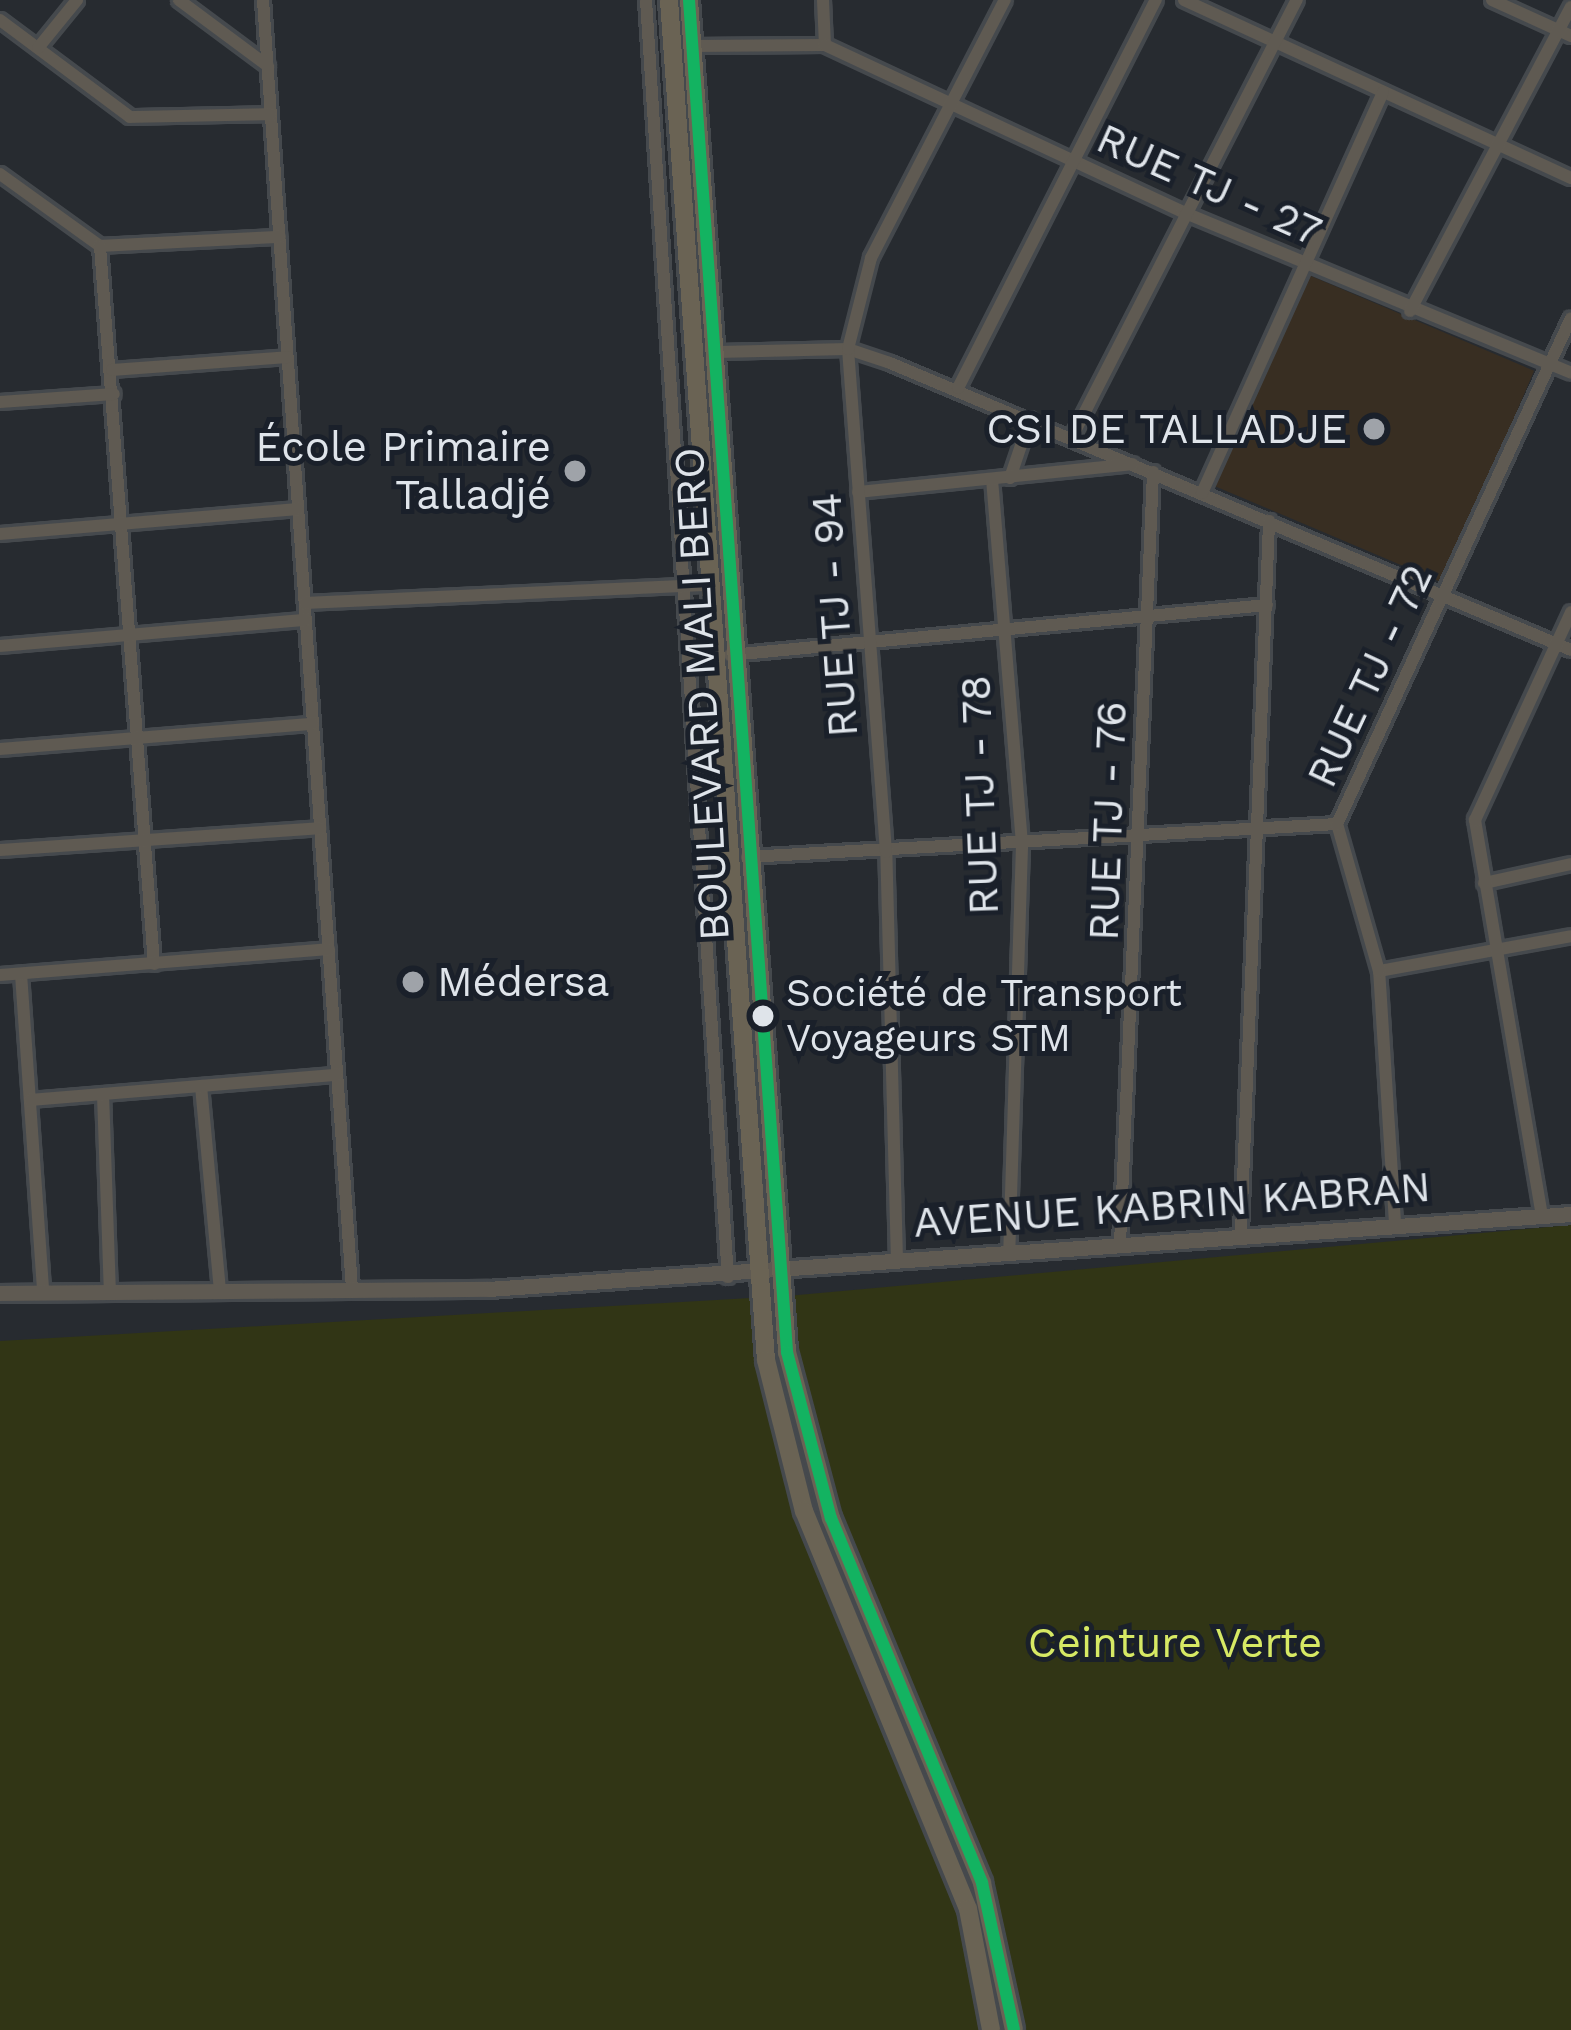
<!DOCTYPE html>
<html>
<head>
<meta charset="utf-8">
<style>
	body { margin:0 }
	#map { position:relative; width:1571px; height:2030px; overflow:hidden; background:#272b30; font-family:"Work Sans",sans-serif }
	div>[style] { position:absolute }
	.medical>* { inset:0; background:#382e22; transform-origin:0 0 }
	.green>* { inset:0; background:#313515 }
	.roads { filter:drop-shadow(3px 0 #45494d) drop-shadow(-3px 0 #45494d) drop-shadow(0 3px #45494d) drop-shadow(0 -3px #45494d) }
	.minor>* { height:12px; margin:-6px; padding:0 6px; transform-origin:6px; border-radius:6px; background:#5f5a52 }
	.tertiary>* { height:15px; margin:-7.5px; padding:0 7.5px; transform-origin:7.5px; border-radius:7.5px; background:#5f5a52 }
	.primary>* { height:18px; margin:-9px; padding:0 9px; transform-origin:9px; border-radius:9px; background:#6a6354 }
	.bus-1>* { height:12px; margin:-6px; padding:0 6px; transform-origin:6px; border-radius:6px; background:#13b361 }
	.dots>* { width:33px; height:33px; translate:-50% -50%; box-sizing:border-box; border:6px solid #1a202a; border-radius:50% }
	span { translate:-50% -50%; white-space:nowrap; text-align:center; line-height:1.15; -webkit-text-stroke:10px #1a202a; paint-order:stroke }
	.bus-label { font-size:39px; color:#dfe4ea }
	.left { translate:0 -50%; text-align:left }
	.street-label { font-size:42px; color:#dfe4ea }
	.poi-label { font-size:42px; color:#dfe4ea }
	.right { translate:-100% -50%; text-align:right }
	.park-label { font-size:42px; color:#d7e964 }
</style>
</head>
<body>
<div id="map">
	<div class="medical">
		<div style="left:1304px;top:273px;width:250px;height:231px;rotate:23deg"></div>
	</div>
	<div class="green">
		<div style="clip-path:polygon(1571px 1225px,1571px 2030px,0 2030px,0 1341px,787px 1296px)"></div>
	</div>
	<div class="roads">
		<div class="minor">
			<div style="left:179px;top:0;width:111px;rotate:36.6deg"></div>
			<div style="left:263px;top:0;width:1292px;rotate:86.05deg"></div>
			<div style="left:646px;top:0;width:1280px;rotate:86.33deg"></div>
			<div style="left:823px;top:0;width:45px;rotate:87.5deg"></div>
			<div style="left:1184px;top:0;width:426px;rotate:24.7deg"></div>
			<div style="left:1492px;top:0;width:87px;rotate:24.5deg"></div>
			<div style="left:0;top:20px;width:162px;rotate:36.7deg"></div>
			<div style="left:130px;top:117px;width:141px;rotate:-1.2deg"></div>
			<div style="left:691px;top:46px;width:134px;rotate:-0.4deg"></div>
			<div style="left:825px;top:45px;width:395px;rotate:25deg"></div>
			<div style="left:1183px;top:212px;width:420px;rotate:22.5deg"></div>
			<div style="left:38px;top:48px;width:62px;rotate:-50.9deg"></div>
			<div style="left:0;top:174px;width:123px;rotate:35.8deg"></div>
			<div style="left:100px;top:246px;width:180px;rotate:-2.9deg"></div>
			<div style="left:100px;top:246px;width:720px;rotate:85.7deg"></div>
			<div style="left:1410px;top:311px;width:344px;rotate:-62.1deg"></div>
			<div style="left:718px;top:352px;width:130px;rotate:-1.3deg"></div>
			<div style="left:848px;top:349px;width:44px;rotate:18.4deg"></div>
			<div style="left:890px;top:363px;width:739px;rotate:22.85deg"></div>
			<div style="left:112px;top:370px;width:176px;rotate:-4.2deg"></div>
			<div style="left:958px;top:388px;width:436px;rotate:-63deg"></div>
			<div style="left:0;top:402px;width:114px;rotate:-4deg"></div>
			<div style="left:1072px;top:437px;width:492px;rotate:-62.8deg"></div>
			<div style="left:1010px;top:478px;width:62px;rotate:-71.3deg"></div>
			<div style="left:992px;top:479px;width:368px;rotate:85.3deg"></div>
			<div style="left:1022px;top:846px;width:406px;rotate:91.8deg"></div>
			<div style="left:858px;top:492px;width:276px;rotate:-5.8deg"></div>
			<div style="left:1202px;top:493px;width:440px;rotate:-65.7deg"></div>
			<div style="left:0;top:534px;width:299px;rotate:-4.8deg"></div>
			<div style="left:305px;top:603px;width:404px;rotate:-2.6deg"></div>
			<div style="left:0;top:646px;width:307px;rotate:-4.9deg"></div>
			<div style="left:730px;top:655px;width:539px;rotate:-5.32deg"></div>
			<div style="left:0;top:749px;width:314px;rotate:-4.6deg"></div>
			<div style="left:0;top:850px;width:321px;rotate:-3.9deg"></div>
			<div style="left:747px;top:857px;width:591px;rotate:-3.2deg"></div>
			<div style="left:1484px;top:883px;width:89px;rotate:-12.3deg"></div>
			<div style="left:1379px;top:971px;width:195px;rotate:-10.3deg"></div>
			<div style="left:21px;top:974px;width:318px;rotate:86deg"></div>
			<div style="left:0;top:975px;width:330px;rotate:-4.5deg"></div>
			<div style="left:201px;top:1086px;width:205px;rotate:84.7deg"></div>
			<div style="left:103px;top:1094px;width:196px;rotate:88deg"></div>
			<div style="left:30px;top:1100px;width:308px;rotate:-4.7deg"></div>
			<div style="left:1542px;top:1216px;width:402px;rotate:-99.6deg"></div>
			<div style="left:1475px;top:820px;width:229px;rotate:-65.2deg"></div>
			<div style="left:1395px;top:1223px;width:253px;rotate:-93.6deg"></div>
			<div style="left:1379px;top:971px;width:153px;rotate:-105.9deg"></div>
			<div style="left:1337px;top:824px;width:557px;rotate:-65.18deg"></div>
			<div style="left:1241px;top:1232px;width:712px;rotate:-87.74deg"></div>
			<div style="left:1120px;top:1244px;width:773px;rotate:-87.55deg"></div>
			<div style="left:897px;top:1261px;width:409px;rotate:-91.5deg"></div>
			<div style="left:886px;top:852px;width:504px;rotate:-94.32deg"></div>
			<div style="left:848px;top:349px;width:94px;rotate:-75.8deg"></div>
			<div style="left:871px;top:258px;width:291px;rotate:-62.6deg"></div>
		</div>
		<div class="tertiary">
			<div style="left:0;top:1293px;width:488px;rotate:-0.5deg"></div>
			<div style="left:488px;top:1289px;width:1086px;rotate:-3.96deg"></div>
		</div>
		<div class="primary">
			<div style="left:669px;top:0;width:1363px;rotate:85.92deg"></div>
			<div style="left:766px;top:1360px;width:156px;rotate:75.9deg"></div>
			<div style="left:804px;top:1511px;width:430px;rotate:67.6deg"></div>
			<div style="left:968px;top:1909px;width:123px;rotate:79.2deg"></div>
			<div style="left:689px;top:0;width:1356px;rotate:85.85deg"></div>
			<div style="left:787px;top:1352px;width:172px;rotate:75.2deg"></div>
			<div style="left:831px;top:1518px;width:395px;rotate:67.5deg"></div>
			<div style="left:982px;top:1883px;width:150px;rotate:77.7deg"></div>
		</div>
	</div>
	<div class="bus-1">
		<div style="left:689px;top:0;width:1356px;rotate:85.85deg"></div>
		<div style="left:787px;top:1352px;width:172px;rotate:75.2deg"></div>
		<div style="left:831px;top:1518px;width:395px;rotate:67.5deg"></div>
		<div style="left:982px;top:1883px;width:150px;rotate:77.7deg"></div>
	</div>
	<div class="dots">
		<div style="left:1374px;top:429px;background:#9fa3a9"></div>
		<div style="left:575px;top:471px;background:#9fa3a9"></div>
		<div style="left:413px;top:982px;background:#9fa3a9"></div>
		<div style="left:763px;top:1016px;background:#dfe4ea"></div>
	</div>
	<div class="bus-label">
		<span class="left" style="left:786px;top:1016px">Société de Transport<br>Voyageurs STM</span>
	</div>
	<div class="street-label">
		<span style="left:1209px;top:185px;rotate:24deg">RUE TJ - 27</span>
		<span style="left:835px;top:615px;rotate:-94deg">RUE TJ - 94</span>
		<span style="left:1370px;top:676px;rotate:-65deg">RUE TJ - 72</span>
		<span style="left:702px;top:694px;rotate:-93deg">BOULEVARD MALI BERO</span>
		<span style="left:980px;top:795px;rotate:-92deg">RUE TJ - 78</span>
		<span style="left:1108px;top:821px;rotate:-88deg">RUE TJ - 76</span>
		<span style="left:1172px;top:1205px;rotate:-4deg">AVENUE KABRIN KABRAN</span>
	</div>
	<div class="poi-label">
		<span class="right" style="left:1347px;top:429px">CSI DE TALLADJE</span>
		<span class="right" style="left:551px;top:471px">École Primaire<br>Talladjé</span>
		<span class="left" style="left:437px;top:982px">Médersa</span>
	</div>
	<div class="park-label">
		<span style="left:1175px;top:1643px">Ceinture Verte</span>
	</div>
</div>
</body>
</html>
